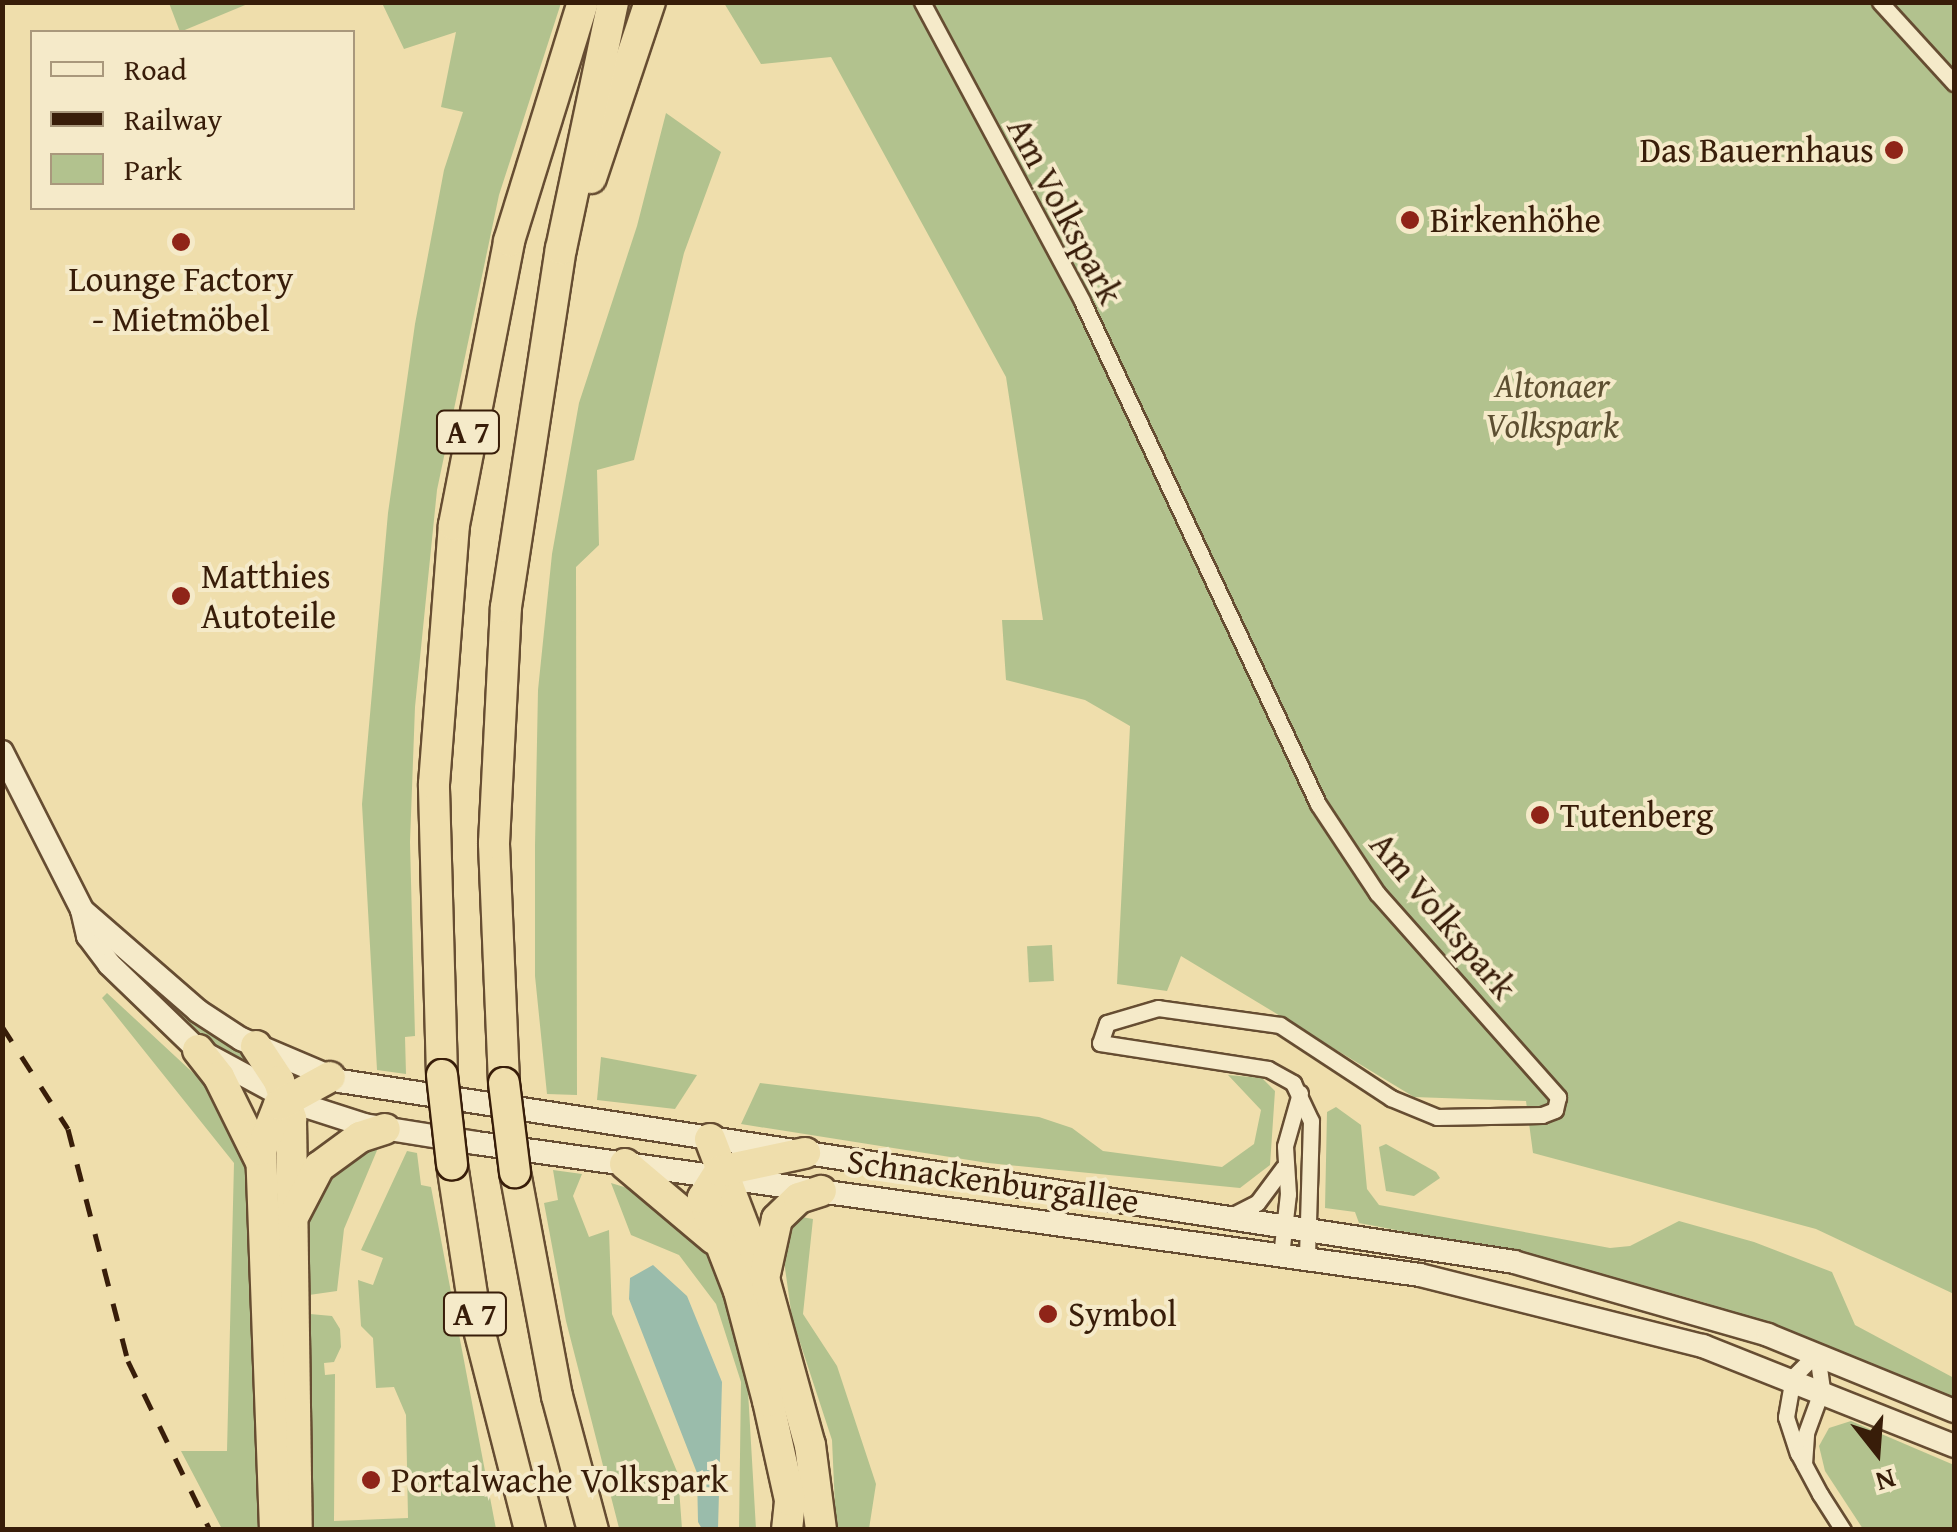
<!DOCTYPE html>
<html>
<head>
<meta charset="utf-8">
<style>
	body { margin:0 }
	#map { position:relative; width:1957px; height:1532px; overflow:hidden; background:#efdeac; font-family:"Gentium Book Plus",serif }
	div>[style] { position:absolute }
	.green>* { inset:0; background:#b2c28e; transform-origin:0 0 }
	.water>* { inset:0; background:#9abcab }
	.roads { filter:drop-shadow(2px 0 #664d32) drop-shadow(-2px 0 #664d32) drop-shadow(0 2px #664d32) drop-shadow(0 -2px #664d32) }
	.street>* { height:15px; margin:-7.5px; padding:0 7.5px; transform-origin:7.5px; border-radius:7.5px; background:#f5eac9 }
	.secondary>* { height:22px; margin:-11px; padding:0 11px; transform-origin:11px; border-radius:11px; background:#f5eac9 }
	.highway>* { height:30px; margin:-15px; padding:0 15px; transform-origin:15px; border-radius:15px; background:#efdeac }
	.rail>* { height:5px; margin-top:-2.5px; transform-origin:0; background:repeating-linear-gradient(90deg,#381d09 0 18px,transparent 0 36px) }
	.bridges { filter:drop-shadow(2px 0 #381d09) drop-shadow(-2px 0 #381d09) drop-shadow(0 2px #381d09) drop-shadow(0 -2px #381d09) }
	.highway-bridge>* { height:30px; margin:-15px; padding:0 15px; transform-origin:15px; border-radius:15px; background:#efdeac }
	.dots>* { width:28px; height:28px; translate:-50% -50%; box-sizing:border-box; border:5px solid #f5eac9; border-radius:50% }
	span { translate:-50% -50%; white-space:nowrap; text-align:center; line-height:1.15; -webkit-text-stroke:8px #f5eac9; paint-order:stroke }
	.shield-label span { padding:2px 8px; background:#f5eac9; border:2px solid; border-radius:8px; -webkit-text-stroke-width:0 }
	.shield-label { font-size:32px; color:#381d09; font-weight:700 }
	.poi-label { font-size:35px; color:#381d09 }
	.right { translate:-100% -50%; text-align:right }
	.left { translate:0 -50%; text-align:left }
	.street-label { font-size:35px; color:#381d09 }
	.park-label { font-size:35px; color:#5d4f31; font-style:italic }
	.frame { position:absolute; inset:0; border:5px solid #381d09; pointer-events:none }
	.legend { position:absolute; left:30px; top:30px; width:325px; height:180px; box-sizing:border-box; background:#f5eac9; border:2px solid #a9987c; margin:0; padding:12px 18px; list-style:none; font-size:30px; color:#381d09 }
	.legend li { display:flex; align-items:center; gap:20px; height:50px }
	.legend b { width:50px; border:2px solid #a9987c }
	.north { position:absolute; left:1827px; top:1402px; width:100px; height:100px; -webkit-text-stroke:8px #f5eac9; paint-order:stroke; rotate:163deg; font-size:28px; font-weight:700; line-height:40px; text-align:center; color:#381d09 }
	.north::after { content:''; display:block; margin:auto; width:35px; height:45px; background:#381d09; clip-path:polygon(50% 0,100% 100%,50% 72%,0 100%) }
</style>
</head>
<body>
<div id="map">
	<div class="green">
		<div style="clip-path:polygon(426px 2px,561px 3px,499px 195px,437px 490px,415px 707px,410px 842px,415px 1036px,405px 1037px,406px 1074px,377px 1070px,362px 804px,388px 513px,415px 324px,444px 170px,463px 112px,441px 107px,456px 32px,404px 49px,382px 3px)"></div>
		<div style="clip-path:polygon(169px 3px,250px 3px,180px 32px)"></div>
		<div style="clip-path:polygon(724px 3px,1954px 3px,1954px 1294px,1816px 1229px,1533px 1153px,1526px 1101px,1414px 1097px,1181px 956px,1167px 991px,1117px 984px,1130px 726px,1085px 700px,1006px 680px,1002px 620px,1043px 620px,1006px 377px,831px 57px,761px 64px)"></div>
		<div style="clip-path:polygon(666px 113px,721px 152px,684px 253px,634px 460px,597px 470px,599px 545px,576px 567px,577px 1095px,547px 1094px,535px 976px,535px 846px,538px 690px,552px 554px,579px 403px,637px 226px)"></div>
		<div style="left:1052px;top:945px;width:36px;height:25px;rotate:87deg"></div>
		<div style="clip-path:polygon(107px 993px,217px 1095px,249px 1160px,261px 1529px,222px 1529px,181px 1451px,227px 1451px,234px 1163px,102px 998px)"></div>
		<div style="clip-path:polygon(156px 993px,236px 1047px,269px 1075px,220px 1051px)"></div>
		<div style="clip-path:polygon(601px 1057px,697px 1075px,675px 1109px,597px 1100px)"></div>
		<div style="clip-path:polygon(1228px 1075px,1262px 1078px,1275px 1091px,1270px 1165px,1240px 1188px,988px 1163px,741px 1124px,760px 1083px,1039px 1117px,1072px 1128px,1103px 1151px,1222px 1167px,1254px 1144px,1261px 1110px)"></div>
		<div style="clip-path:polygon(1336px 1107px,1361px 1125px,1367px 1189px,1379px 1205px,1610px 1248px,1630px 1246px,1679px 1221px,1754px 1242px,1832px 1272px,1855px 1325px,1954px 1378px,1954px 1399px,1706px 1303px,1549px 1259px,1359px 1223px,1355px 1212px,1325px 1208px,1327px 1112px)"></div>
		<div style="clip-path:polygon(1386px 1144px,1436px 1172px,1440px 1178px,1414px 1196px,1386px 1191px,1379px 1147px)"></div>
		<div style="clip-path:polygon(378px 1148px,344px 1229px,337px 1291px,309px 1295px,304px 1225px,319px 1185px,360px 1151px)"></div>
		<div style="clip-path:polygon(407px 1151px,417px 1153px,421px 1185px,431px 1187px,496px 1529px,306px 1529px,302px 1321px,310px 1314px,332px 1316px,340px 1329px,341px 1347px,334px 1362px,324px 1363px,325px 1375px,335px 1374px,334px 1521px,408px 1518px,406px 1415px,394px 1387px,376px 1388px,373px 1338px,361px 1326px,358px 1280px,373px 1285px,383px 1258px,361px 1250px)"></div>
		<div style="clip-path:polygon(553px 1170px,582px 1174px,573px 1196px,589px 1237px,609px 1230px,612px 1314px,678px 1474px,682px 1529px,619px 1528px,566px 1321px,544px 1203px,558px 1200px)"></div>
		<div style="clip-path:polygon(611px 1183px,634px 1190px,701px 1242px,724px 1279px,747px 1374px,756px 1529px,739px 1529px,741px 1382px,716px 1304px,679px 1255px,631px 1235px)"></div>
		<div style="clip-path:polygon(796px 1216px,813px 1219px,803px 1314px,837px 1366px,876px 1484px,869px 1529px,836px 1529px,832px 1440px,792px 1318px,784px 1261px)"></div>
		<div style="clip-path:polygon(1851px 1421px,1954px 1465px,1954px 1529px,1863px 1529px,1825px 1471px,1819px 1446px,1829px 1428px)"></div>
	</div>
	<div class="water">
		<div style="clip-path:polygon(653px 1265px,687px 1296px,722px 1382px,718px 1529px,702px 1529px,698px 1522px,697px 1473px,629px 1299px,630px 1278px)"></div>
	</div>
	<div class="roads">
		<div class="street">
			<div style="left:922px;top:2px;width:339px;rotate:61.8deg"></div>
			<div style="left:1082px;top:301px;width:556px;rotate:64.86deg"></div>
			<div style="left:1318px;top:804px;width:107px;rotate:56.5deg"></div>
			<div style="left:1377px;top:893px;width:273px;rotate:48.4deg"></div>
			<div style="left:1558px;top:1097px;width:13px;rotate:103deg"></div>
			<div style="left:1555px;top:1110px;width:14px;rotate:159deg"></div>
			<div style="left:1542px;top:1115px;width:105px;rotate:178.9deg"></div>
			<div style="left:1437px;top:1117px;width:50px;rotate:-157.6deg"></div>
			<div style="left:1391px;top:1098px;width:133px;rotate:-146.7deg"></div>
			<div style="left:1280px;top:1025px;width:123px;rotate:-172.1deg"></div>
			<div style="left:1158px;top:1008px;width:53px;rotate:163.6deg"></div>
			<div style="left:1107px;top:1023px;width:21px;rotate:109deg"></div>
			<div style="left:1100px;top:1043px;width:170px;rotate:8.8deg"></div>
			<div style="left:1268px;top:1069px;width:29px;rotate:29deg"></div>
			<div style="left:1293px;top:1083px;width:42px;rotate:64.7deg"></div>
			<div style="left:1311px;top:1121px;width:138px;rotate:91.7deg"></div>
			<div style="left:1880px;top:2px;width:110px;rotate:47.6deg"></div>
			<div style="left:1233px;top:1215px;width:27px;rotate:-27deg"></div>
			<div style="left:1257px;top:1203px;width:44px;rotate:-53.4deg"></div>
			<div style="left:1281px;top:1256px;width:62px;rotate:-83.6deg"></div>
			<div style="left:1288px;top:1194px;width:48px;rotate:-93.6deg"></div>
			<div style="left:1285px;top:1146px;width:55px;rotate:-74.2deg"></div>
			<div style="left:1804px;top:1464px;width:31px;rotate:-86deg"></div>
			<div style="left:1806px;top:1433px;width:47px;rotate:-70deg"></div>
			<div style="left:1822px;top:1389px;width:36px;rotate:-98deg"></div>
			<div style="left:1817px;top:1353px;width:34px;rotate:135deg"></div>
			<div style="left:1793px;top:1377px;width:41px;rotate:99.9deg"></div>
			<div style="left:1786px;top:1417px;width:38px;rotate:72deg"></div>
			<div style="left:1798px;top:1453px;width:47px;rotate:61.8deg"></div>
			<div style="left:1820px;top:1494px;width:43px;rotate:57.4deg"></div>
		</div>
		<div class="secondary">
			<div style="left:2px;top:752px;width:177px;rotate:63.1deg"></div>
			<div style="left:82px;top:910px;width:27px;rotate:77deg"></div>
			<div style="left:88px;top:936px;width:35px;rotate:53deg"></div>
			<div style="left:109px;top:964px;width:124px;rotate:44deg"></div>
			<div style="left:198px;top:1050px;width:111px;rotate:28.4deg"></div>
			<div style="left:296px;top:1103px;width:71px;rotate:17.9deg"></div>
			<div style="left:364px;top:1125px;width:113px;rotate:9.1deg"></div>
			<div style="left:476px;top:1143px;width:953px;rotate:7.96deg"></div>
			<div style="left:1420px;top:1275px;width:292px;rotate:14.1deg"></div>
			<div style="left:1703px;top:1346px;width:270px;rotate:21.7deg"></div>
			<div style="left:82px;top:910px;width:154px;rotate:41deg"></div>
			<div style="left:198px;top:1011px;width:51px;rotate:33.1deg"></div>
			<div style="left:241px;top:1039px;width:108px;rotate:23deg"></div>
			<div style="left:340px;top:1081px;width:1188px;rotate:8.76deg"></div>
			<div style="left:1514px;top:1262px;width:264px;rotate:16deg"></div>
			<div style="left:1768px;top:1335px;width:201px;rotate:22.2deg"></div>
		</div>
		<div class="highway">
			<div style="left:591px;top:178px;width:186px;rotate:-71.5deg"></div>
			<div style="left:256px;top:1046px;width:42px;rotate:56.7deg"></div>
			<div style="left:279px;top:1081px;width:40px;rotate:72deg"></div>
			<div style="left:291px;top:1119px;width:411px;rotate:89.2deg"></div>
			<div style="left:198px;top:1050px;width:34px;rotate:52deg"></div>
			<div style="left:219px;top:1077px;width:93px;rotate:63.7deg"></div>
			<div style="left:442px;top:1075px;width:291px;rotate:-91.6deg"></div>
			<div style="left:434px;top:784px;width:260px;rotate:-85.6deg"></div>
			<div style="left:454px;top:525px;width:289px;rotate:-79deg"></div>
			<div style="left:509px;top:241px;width:250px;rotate:-72.8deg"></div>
			<div style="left:504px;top:1083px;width:240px;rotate:-92.4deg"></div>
			<div style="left:494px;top:843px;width:236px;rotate:-87.1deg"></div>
			<div style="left:506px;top:607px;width:362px;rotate:-81.3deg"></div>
			<div style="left:561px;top:249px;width:252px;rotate:-78.1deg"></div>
			<div style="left:710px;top:1139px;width:153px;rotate:69deg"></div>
			<div style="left:765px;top:1282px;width:169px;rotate:74.6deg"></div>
			<div style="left:810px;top:1445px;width:86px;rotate:82.6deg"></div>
			<div style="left:452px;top:1164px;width:152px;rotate:81.3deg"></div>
			<div style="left:475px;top:1314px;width:223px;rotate:75.7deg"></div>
			<div style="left:625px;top:1164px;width:116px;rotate:40.1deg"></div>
			<div style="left:515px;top:1172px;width:228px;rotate:79.4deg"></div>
			<div style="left:557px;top:1396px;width:139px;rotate:75deg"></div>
			<div style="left:295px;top:1213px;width:52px;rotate:-62.4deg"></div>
			<div style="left:319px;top:1167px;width:51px;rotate:-36.2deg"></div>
			<div style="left:360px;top:1137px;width:26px;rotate:-18deg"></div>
			<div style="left:765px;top:1274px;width:56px;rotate:-77.7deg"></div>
			<div style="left:777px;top:1219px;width:30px;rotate:-44deg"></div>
			<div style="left:799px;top:1198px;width:23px;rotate:-18deg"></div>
			<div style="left:275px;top:1530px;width:380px;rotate:-92.1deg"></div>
			<div style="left:261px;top:1150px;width:48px;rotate:-68.2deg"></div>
			<div style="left:279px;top:1105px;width:58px;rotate:-28.8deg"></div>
			<div style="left:787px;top:1530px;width:30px;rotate:-84deg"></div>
			<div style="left:790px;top:1500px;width:101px;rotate:-102.5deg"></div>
			<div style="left:768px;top:1401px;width:114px;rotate:-104.8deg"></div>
			<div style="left:739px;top:1291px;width:100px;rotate:-111.2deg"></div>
			<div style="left:703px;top:1198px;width:32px;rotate:-58deg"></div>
			<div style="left:720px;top:1171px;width:87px;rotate:-12deg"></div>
		</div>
	</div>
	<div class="rail">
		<div style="left:2px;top:1026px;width:122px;rotate:57.3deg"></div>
		<div style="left:68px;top:1129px;width:240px;rotate:75.5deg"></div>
		<div style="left:128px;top:1361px;width:188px;rotate:64.1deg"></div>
	</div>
	<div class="bridges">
		<div class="highway-bridge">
			<div style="left:442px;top:1075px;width:90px;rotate:83.6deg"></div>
			<div style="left:504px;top:1083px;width:90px;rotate:83deg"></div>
		</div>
	</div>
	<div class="dots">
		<div style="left:1894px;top:150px;background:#8f2418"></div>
		<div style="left:1410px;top:220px;background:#8f2418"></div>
		<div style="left:181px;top:242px;background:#8f2418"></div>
		<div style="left:181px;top:596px;background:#8f2418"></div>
		<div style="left:1540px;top:815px;background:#8f2418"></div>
		<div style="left:1048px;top:1314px;background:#8f2418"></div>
		<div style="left:371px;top:1480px;background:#8f2418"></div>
	</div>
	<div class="shield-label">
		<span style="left:468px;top:432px">A 7</span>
		<span style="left:475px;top:1314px">A 7</span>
	</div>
	<div class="poi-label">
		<span class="right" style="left:1874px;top:150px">Das Bauernhaus</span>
		<span class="left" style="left:1430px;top:220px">Birkenhöhe</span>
		<span style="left:181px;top:299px">Lounge Factory<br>- Mietmöbel</span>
		<span class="left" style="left:201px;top:596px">Matthies<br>Autoteile</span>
		<span class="left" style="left:1560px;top:815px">Tutenberg</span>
		<span class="left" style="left:1068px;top:1314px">Symbol</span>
		<span class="left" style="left:391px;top:1480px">Portalwache Volkspark</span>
	</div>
	<div class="street-label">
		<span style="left:1065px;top:211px;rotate:62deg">Am Volkspark</span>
		<span style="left:1443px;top:916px;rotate:50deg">Am Volkspark</span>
		<span style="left:993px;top:1181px;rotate:8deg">Schnackenburgallee</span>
	</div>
	<div class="park-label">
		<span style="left:1552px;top:405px">Altonaer<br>Volkspark</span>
	</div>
	<div class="frame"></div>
	<ul class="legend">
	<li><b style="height:12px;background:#f5eac9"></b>Road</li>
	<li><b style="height:12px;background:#381d09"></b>Railway</li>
	<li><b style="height:28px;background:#b2c28e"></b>Park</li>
	</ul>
	<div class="north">N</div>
</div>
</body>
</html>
